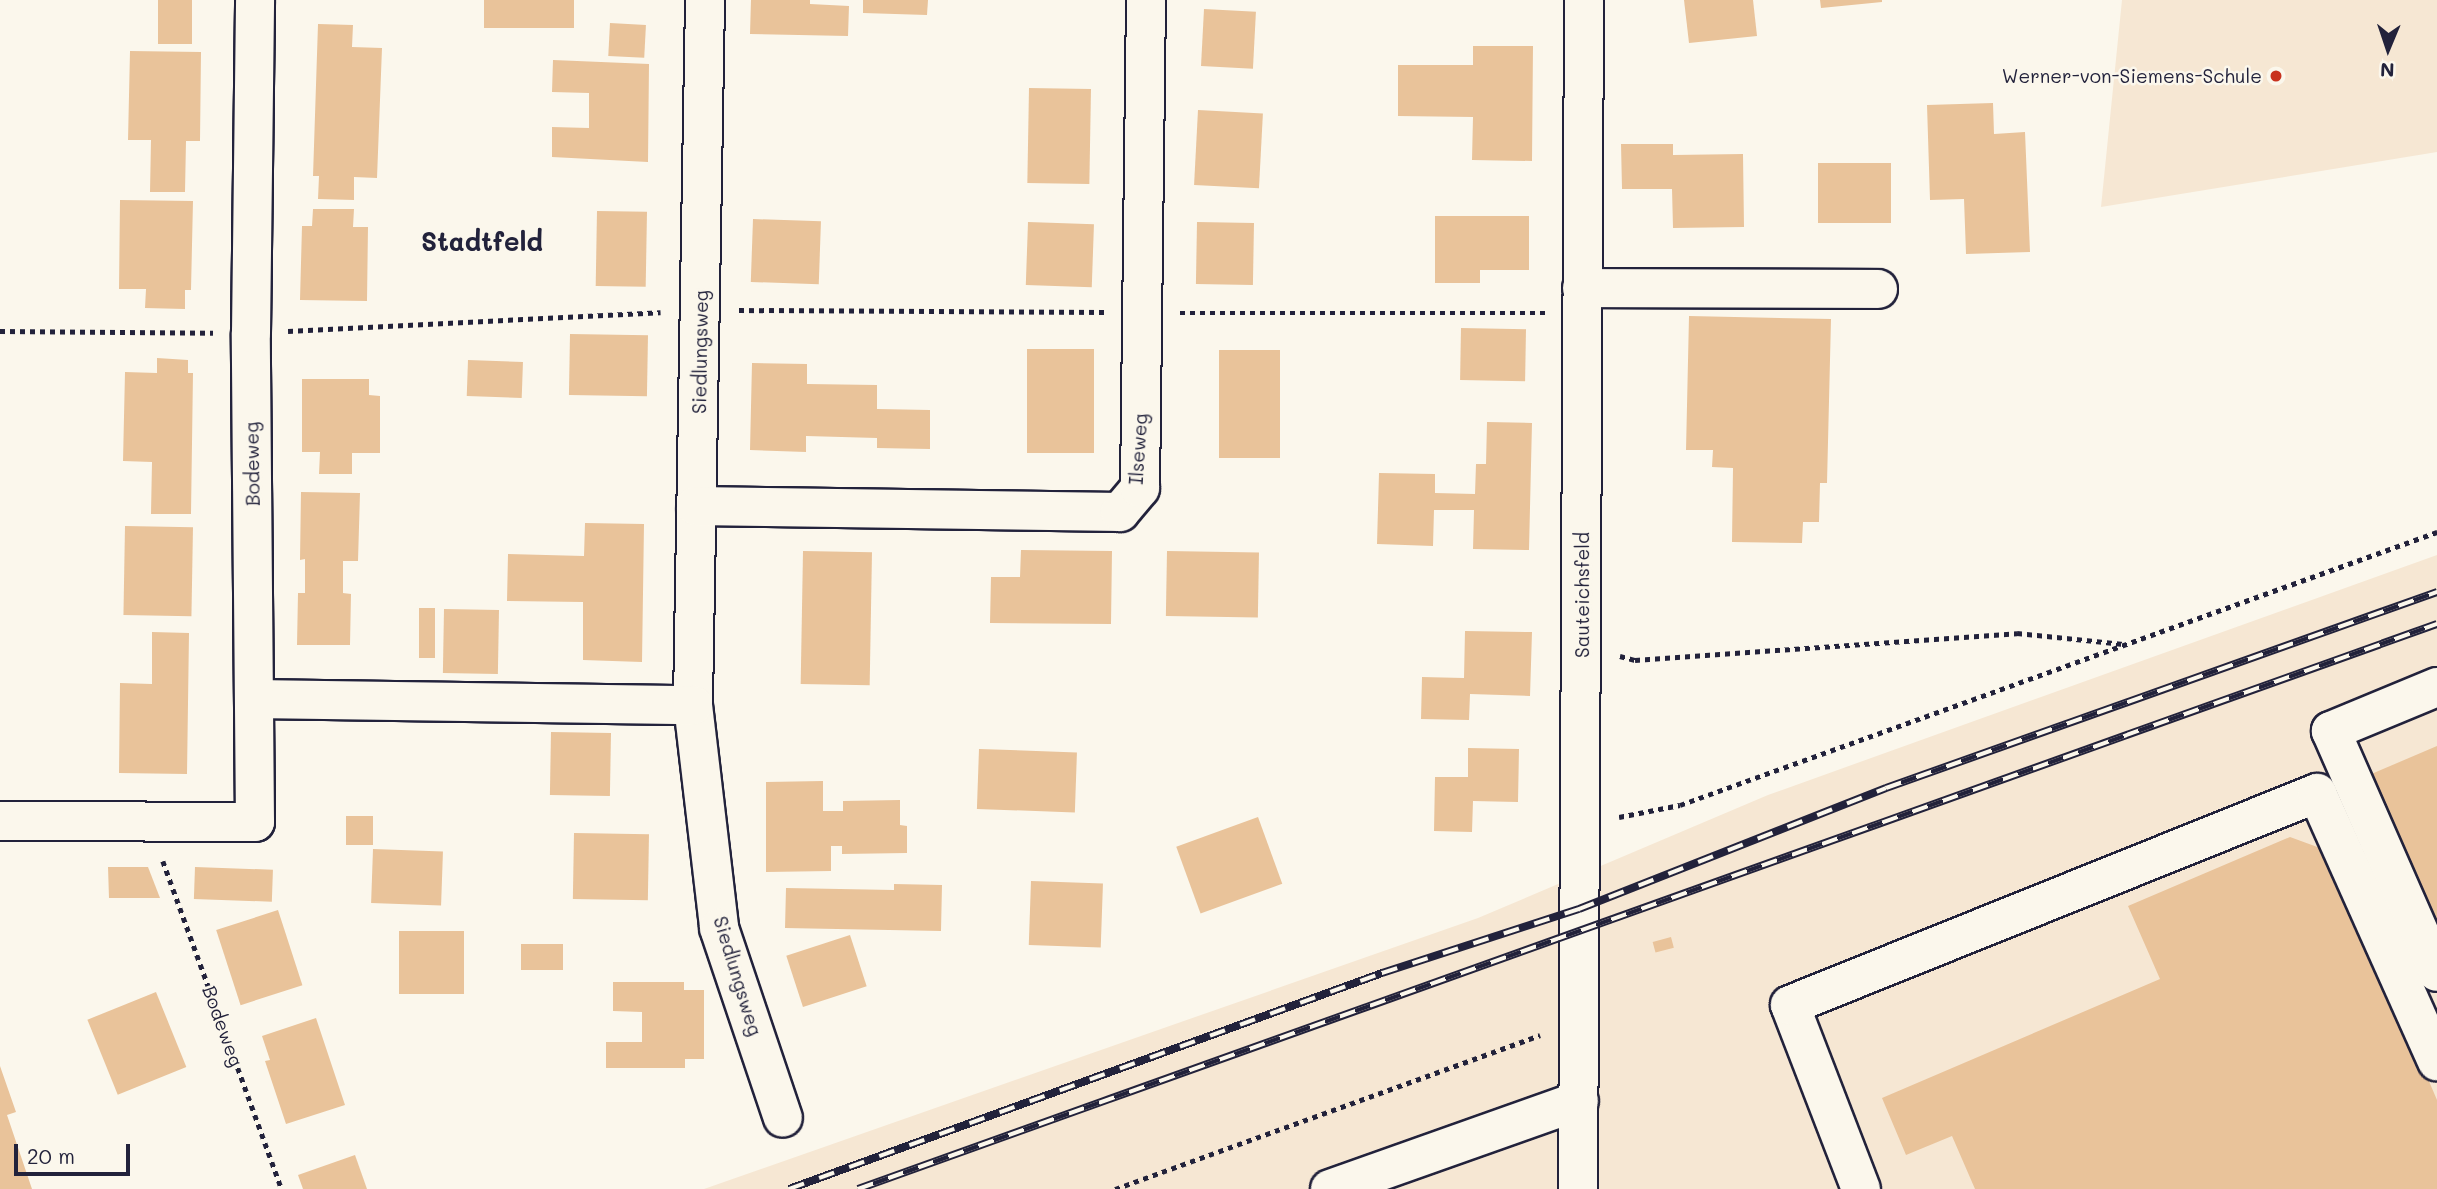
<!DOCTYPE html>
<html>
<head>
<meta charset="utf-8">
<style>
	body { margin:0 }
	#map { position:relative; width:2437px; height:1189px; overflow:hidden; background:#fbf7ec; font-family:Mali,sans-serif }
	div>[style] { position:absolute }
	.built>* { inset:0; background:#f6e7d3 }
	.building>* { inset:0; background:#e9c39a; transform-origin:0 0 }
	.path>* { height:4.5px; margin-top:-2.25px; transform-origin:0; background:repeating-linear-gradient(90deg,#22223b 0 5px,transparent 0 10px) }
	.roads { filter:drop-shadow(2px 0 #22223b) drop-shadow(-2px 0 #22223b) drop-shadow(0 2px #22223b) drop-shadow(0 -2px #22223b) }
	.minor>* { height:38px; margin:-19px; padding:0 19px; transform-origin:19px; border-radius:19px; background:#fbf7ec }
	.rail>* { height:8px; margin-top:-4px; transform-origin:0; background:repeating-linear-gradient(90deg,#fbf7ec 0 16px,#22223b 0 32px); box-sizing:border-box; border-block:2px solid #22223b }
	.dots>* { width:19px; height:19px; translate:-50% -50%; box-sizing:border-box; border:4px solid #fbf7ec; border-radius:50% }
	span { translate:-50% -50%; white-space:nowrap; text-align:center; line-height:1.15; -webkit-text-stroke:5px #fbf7ec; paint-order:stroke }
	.poi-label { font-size:19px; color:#22223b }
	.right { translate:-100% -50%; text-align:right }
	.street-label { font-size:19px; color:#22223b }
	.district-label { font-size:26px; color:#22223b; font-weight:700 }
	.north { position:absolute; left:2353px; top:14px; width:70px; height:70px; -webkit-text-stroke:5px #fbf7ec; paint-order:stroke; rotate:182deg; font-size:19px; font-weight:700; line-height:28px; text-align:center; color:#22223b }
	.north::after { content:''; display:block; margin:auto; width:24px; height:32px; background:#22223b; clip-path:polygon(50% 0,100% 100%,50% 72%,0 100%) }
	.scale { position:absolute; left:14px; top:1144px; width:116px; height:32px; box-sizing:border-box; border:4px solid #22223b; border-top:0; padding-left:9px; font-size:21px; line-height:24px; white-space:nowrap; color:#22223b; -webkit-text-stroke:5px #fbf7ec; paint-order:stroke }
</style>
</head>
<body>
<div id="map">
	<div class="built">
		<div style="clip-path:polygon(2122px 0,2437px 0,2437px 152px,2101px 207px)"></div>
		<div style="clip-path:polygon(2437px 555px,2437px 1189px,704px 1189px,1478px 918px,1768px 795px)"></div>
	</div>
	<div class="building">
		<div style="left:158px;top:0;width:34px;height:44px"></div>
		<div style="left:484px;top:0;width:90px;height:28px"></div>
		<div style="clip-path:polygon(751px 0,810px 0,810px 4px,849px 6px,848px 36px,750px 34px)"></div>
		<div style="clip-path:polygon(863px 0,928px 0,927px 15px,863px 13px)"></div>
		<div style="clip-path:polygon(1684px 0,1753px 0,1757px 36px,1689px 43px)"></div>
		<div style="clip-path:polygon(1820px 0,1882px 0,1882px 2px,1821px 8px)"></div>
		<div style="left:1204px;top:9px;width:52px;height:57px;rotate:3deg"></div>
		<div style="left:610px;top:23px;width:36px;height:33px;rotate:3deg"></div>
		<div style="clip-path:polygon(318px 24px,353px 25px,352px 47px,382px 48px,377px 178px,354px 177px,354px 200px,318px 199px,319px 176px,313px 176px)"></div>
		<div style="clip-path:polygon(1473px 46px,1533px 46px,1532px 161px,1472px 160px,1473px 117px,1398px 116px,1398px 65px,1473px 65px)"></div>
		<div style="clip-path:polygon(130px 51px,201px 52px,200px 141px,186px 141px,185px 192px,150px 192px,151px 140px,128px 140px)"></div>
		<div style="clip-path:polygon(553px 60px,649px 64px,648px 162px,552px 157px,552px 127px,589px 128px,589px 93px,552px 92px)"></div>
		<div style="left:1029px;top:88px;width:62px;height:95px;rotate:1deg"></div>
		<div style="clip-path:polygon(1993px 103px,1994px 134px,2025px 132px,2030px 252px,1966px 254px,1964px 199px,1930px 200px,1927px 105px)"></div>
		<div style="left:1198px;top:110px;width:65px;height:75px;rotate:3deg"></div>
		<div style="clip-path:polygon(1621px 144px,1673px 144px,1673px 155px,1743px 154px,1744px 227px,1673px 228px,1672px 189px,1622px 189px)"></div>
		<div style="left:1818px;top:163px;width:73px;height:60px"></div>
		<div style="clip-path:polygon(120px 200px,193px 201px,191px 290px,185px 290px,185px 309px,145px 308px,146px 289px,119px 289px)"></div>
		<div style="clip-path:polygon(313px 209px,354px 209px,353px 227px,368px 227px,367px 301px,300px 300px,302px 226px,312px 226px)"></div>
		<div style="left:597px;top:211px;width:50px;height:75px;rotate:1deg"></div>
		<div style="clip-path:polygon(1435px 216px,1529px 216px,1529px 270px,1480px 270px,1480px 283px,1435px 283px)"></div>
		<div style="left:753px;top:219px;width:68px;height:63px;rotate:2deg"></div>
		<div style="left:1028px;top:222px;width:66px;height:63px;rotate:2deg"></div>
		<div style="left:1197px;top:222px;width:57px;height:62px;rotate:1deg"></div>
		<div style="clip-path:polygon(1689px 316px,1831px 319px,1827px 483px,1820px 483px,1819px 522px,1803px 522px,1802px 543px,1732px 542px,1733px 468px,1712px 467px,1713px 450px,1686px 450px)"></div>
		<div style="left:1461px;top:328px;width:65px;height:52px;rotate:1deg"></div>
		<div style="left:570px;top:334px;width:78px;height:61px;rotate:1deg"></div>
		<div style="left:1094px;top:349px;width:104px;height:67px;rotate:90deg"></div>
		<div style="left:1219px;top:350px;width:61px;height:108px"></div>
		<div style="clip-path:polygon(157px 358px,188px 360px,188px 373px,193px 373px,191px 514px,151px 514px,152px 462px,123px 461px,125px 372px,157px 373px)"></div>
		<div style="left:468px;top:360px;width:55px;height:36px;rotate:2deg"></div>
		<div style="clip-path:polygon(752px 363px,807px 364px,807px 384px,877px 385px,877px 409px,930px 410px,930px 449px,877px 448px,877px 438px,806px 436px,806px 452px,750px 450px)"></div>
		<div style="clip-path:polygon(302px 379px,369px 379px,369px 395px,380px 396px,380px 453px,352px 453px,352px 474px,319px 474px,320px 452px,302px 452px)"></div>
		<div style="clip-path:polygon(1487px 422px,1532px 423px,1529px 550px,1473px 549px,1474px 510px,1434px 510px,1433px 546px,1377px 544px,1379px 473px,1435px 474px,1435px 493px,1475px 494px,1476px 464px,1486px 464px)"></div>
		<div style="clip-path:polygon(301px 492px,360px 493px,358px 561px,343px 561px,343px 593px,351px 594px,350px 645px,297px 645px,298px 593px,305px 593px,305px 559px,300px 560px)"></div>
		<div style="clip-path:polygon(585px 523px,644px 524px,642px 662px,583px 660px,583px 602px,507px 601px,508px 554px,584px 556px)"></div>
		<div style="left:125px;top:526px;width:68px;height:89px;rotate:1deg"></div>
		<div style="clip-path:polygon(1021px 550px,1112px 551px,1111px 624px,990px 623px,991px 577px,1020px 577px)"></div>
		<div style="left:803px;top:551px;width:69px;height:133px;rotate:1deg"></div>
		<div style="left:1167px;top:551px;width:92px;height:65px;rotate:1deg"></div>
		<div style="left:419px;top:608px;width:16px;height:50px"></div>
		<div style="left:444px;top:609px;width:55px;height:64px;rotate:1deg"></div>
		<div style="clip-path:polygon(1465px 631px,1532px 632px,1530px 696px,1470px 694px,1469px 720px,1421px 719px,1422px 677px,1464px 678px)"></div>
		<div style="clip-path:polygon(152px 632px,189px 633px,187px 774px,119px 773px,120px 683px,152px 684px)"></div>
		<div style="left:551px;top:732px;width:60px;height:63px;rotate:1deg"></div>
		<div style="clip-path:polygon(2437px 746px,2437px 932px,2369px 775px)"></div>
		<div style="clip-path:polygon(1468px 748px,1519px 749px,1518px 802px,1473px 801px,1472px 832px,1434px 831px,1435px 777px,1468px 777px)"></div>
		<div style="left:979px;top:749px;width:98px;height:60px;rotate:2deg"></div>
		<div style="clip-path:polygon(823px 781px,823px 811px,843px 811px,843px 801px,900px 800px,900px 825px,907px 826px,907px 853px,842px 854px,842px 846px,831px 846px,831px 871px,766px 872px,766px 782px)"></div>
		<div style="left:346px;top:816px;width:27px;height:29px"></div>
		<div style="left:1258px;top:817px;width:71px;height:87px;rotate:70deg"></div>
		<div style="left:574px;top:833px;width:75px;height:66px;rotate:1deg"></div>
		<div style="clip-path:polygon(2290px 837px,2331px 852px,2437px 1100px,2437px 1189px,1975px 1189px,1952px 1136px,1906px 1155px,1882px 1098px,2160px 979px,2128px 906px)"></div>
		<div style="left:373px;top:849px;width:70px;height:54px;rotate:2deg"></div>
		<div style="clip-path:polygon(108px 867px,148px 867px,160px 898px,109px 898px)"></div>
		<div style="left:195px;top:867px;width:78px;height:32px;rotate:2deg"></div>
		<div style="left:1031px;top:881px;width:72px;height:64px;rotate:2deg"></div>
		<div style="clip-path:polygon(894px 884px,942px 885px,941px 931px,785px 928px,786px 888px,894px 890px)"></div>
		<div style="left:278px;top:910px;width:79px;height:65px;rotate:72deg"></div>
		<div style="left:399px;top:931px;width:65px;height:63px"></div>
		<div style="left:850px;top:935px;width:54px;height:67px;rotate:72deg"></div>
		<div style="left:1671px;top:937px;width:11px;height:19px;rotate:75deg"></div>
		<div style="left:521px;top:944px;width:42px;height:26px"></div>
		<div style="clip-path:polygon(613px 982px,684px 982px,684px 990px,704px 990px,704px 1059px,685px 1059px,685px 1068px,606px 1068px,606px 1042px,642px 1042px,642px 1012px,613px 1011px)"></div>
		<div style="left:156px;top:992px;width:81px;height:74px;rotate:68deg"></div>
		<div style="clip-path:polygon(316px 1018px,345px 1105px,286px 1124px,265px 1061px,270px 1060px,262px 1036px)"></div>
		<div style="clip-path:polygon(0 1066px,16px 1112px,7px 1115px,32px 1189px,0 1189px)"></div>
		<div style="clip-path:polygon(355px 1155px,367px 1189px,303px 1189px,298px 1175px)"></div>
	</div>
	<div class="path">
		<div style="left:739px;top:310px;width:366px;rotate:0.3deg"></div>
		<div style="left:1180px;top:313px;width:366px"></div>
		<div style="left:0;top:331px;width:213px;rotate:0.5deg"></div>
		<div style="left:288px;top:331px;width:373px;rotate:-2.9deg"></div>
		<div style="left:1620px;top:656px;width:16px;rotate:15deg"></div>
		<div style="left:1635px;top:660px;width:383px;rotate:-4deg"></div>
		<div style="left:2017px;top:633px;width:107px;rotate:5.9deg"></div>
		<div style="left:1619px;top:817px;width:62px;rotate:-11.1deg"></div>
		<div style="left:1680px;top:805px;width:805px;rotate:-19.83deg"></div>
		<div style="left:163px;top:861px;width:349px;rotate:70.1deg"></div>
		<div style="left:1115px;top:1189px;width:452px;rotate:-19.9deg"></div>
	</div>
	<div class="roads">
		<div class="minor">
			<div style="left:705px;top:0;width:705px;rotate:90.98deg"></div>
			<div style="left:693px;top:705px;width:225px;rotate:83.3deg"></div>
			<div style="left:719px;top:928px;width:200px;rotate:71.4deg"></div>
			<div style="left:1582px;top:288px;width:296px;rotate:0.2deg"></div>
			<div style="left:696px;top:506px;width:424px;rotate:0.8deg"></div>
			<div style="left:1120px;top:512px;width:31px;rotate:-50deg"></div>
			<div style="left:1140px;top:488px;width:488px;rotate:-89.3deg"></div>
			<div style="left:2437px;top:687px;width:115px;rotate:157.5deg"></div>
			<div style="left:2331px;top:731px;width:263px;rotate:66.3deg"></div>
			<div style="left:255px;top:699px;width:438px;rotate:0.8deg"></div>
			<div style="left:0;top:821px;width:255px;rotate:0.2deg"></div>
			<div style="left:255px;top:822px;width:489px;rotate:-90.5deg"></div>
			<div style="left:251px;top:333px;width:333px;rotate:-89.3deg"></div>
			<div style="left:1330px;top:1189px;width:264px;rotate:-19.5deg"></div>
			<div style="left:1578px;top:1189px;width:1189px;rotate:-89.71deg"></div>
			<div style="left:1861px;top:1189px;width:197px;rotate:-111.1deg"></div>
			<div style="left:1790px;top:1005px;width:568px;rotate:-21.91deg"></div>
			<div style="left:2317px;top:793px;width:294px;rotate:65.9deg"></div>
		</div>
	</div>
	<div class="rail">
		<div style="left:789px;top:1189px;width:631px;rotate:-20.01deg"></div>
		<div style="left:1382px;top:973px;width:207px;rotate:-18deg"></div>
		<div style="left:1579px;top:909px;width:330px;rotate:-21.5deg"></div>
		<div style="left:1886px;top:788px;width:585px;rotate:-19.58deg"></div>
		<div style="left:858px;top:1189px;width:1677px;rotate:-19.69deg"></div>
	</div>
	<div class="dots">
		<div style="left:2276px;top:76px;background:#c8321e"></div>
	</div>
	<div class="poi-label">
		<span class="right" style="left:2262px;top:76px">Werner-von-Siemens-Schule</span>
	</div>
	<div class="street-label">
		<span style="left:700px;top:352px;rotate:-89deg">Siedlungsweg</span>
		<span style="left:1138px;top:449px;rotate:-86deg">Ilseweg</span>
		<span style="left:252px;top:464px;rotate:-91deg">Bodeweg</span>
		<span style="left:1582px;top:595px;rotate:-90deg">Sauteichsfeld</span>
		<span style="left:738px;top:976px;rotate:73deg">Siedlungsweg</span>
		<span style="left:223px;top:1026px;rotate:70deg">Bodeweg</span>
	</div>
	<div class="district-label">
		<span style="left:482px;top:242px">Stadtfeld</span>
	</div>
	<div class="north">N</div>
	<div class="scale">20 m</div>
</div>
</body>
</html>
